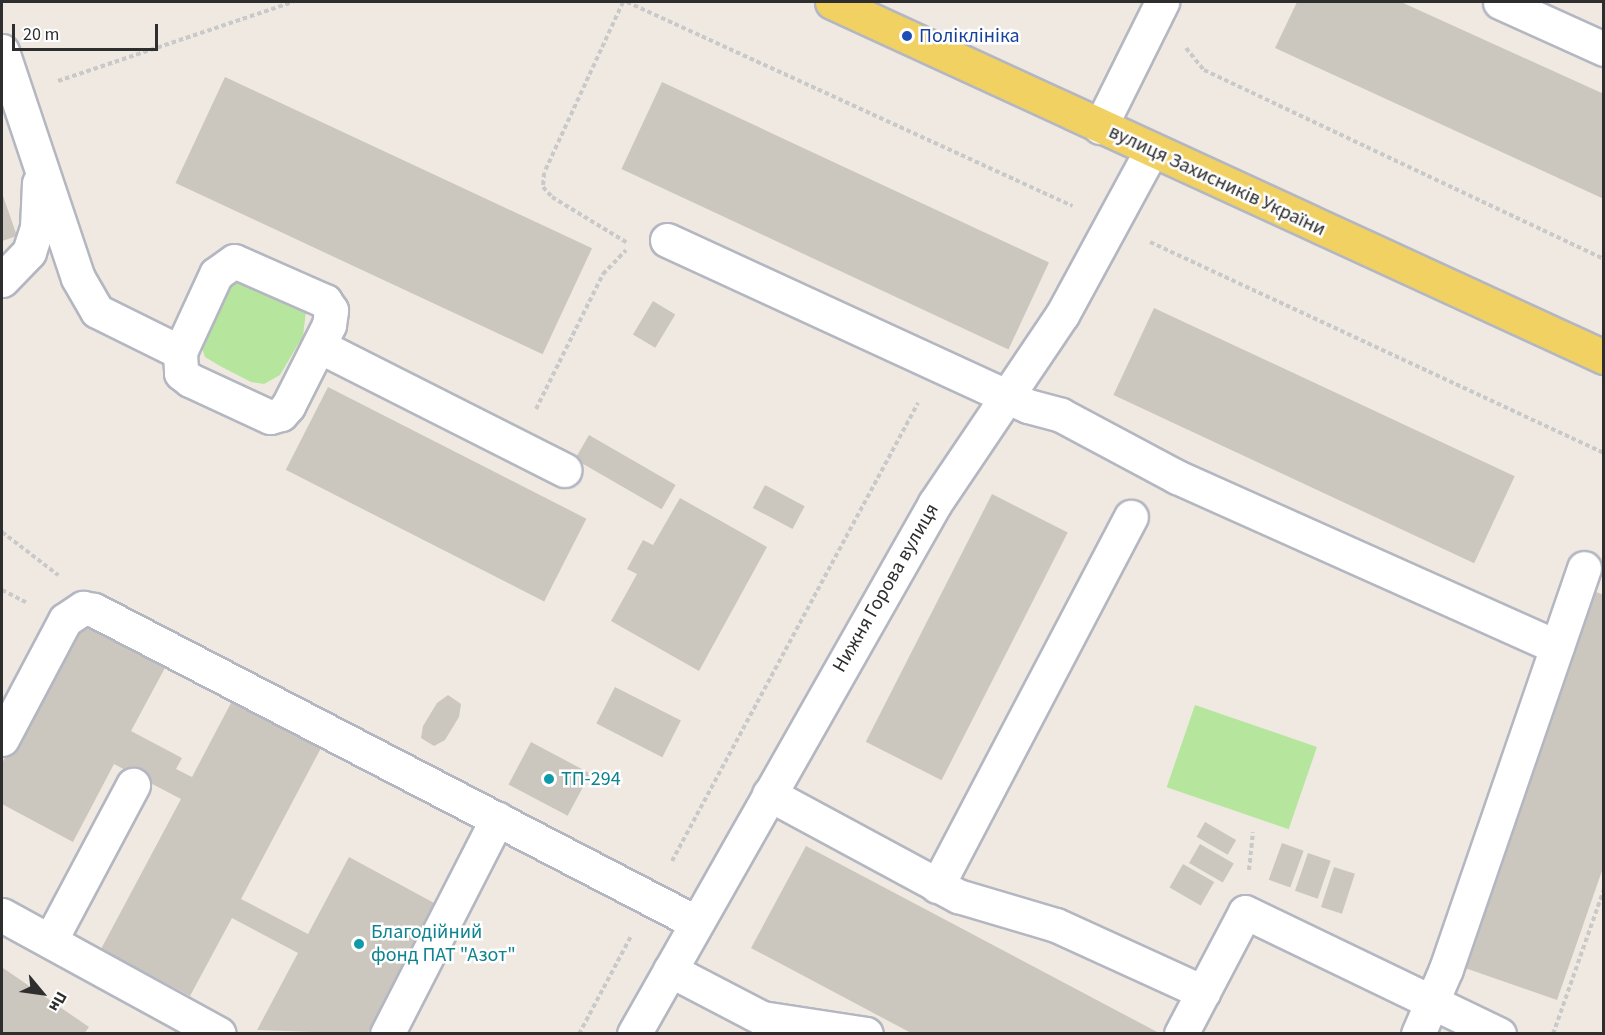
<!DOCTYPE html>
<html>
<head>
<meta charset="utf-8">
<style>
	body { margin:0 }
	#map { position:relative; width:1605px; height:1035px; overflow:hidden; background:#efe9e1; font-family:"Source Sans 3",sans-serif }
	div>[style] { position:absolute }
	.green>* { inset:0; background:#b6e59e; transform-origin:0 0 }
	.building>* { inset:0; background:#cbc7bf; transform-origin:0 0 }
	.path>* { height:4px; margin-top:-2px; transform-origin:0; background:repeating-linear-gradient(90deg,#c9c9c9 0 4.5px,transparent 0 7.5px) }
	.roads { filter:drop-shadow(2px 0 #b4b7c1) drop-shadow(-2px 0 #b4b7c1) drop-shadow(0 2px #b4b7c1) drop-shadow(0 -2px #b4b7c1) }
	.minor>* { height:33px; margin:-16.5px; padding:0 16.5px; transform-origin:16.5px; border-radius:16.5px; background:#fff }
	.major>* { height:33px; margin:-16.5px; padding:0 16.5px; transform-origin:16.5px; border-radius:16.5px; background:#f2d163 }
	.dots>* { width:16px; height:16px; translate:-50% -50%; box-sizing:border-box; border:3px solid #fff; border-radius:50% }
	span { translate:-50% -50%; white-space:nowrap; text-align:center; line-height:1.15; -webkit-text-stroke:5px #fff; paint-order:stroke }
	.transit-label { font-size:20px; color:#164399 }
	.left { translate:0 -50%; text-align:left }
	.street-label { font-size:20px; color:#2e2e2e }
	.culture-label { font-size:20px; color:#0d838f }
	.frame { position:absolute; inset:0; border:3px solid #2e2e2e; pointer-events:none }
	.north { position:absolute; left:12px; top:963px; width:60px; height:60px; -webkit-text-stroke:4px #fff; paint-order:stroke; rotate:119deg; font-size:16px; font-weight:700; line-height:24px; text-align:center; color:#2e2e2e }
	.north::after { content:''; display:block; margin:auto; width:21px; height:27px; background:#2e2e2e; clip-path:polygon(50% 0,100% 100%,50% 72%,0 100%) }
	.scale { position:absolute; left:12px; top:24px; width:146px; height:27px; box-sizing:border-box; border:3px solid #2e2e2e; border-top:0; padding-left:8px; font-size:18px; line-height:21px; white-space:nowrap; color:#2e2e2e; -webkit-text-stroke:4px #fff; paint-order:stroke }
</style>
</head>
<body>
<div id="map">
	<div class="green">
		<div style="clip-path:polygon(241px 282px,255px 283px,303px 305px,306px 311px,303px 336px,280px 375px,264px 384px,251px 382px,220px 366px,205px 357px,202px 348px,200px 336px,217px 298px,230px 285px)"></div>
		<div style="left:1195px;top:705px;width:129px;height:87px;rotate:19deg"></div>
	</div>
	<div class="building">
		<div style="clip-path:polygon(1297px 2px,1401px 2px,1604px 94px,1604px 199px,1275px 48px)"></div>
		<div style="left:225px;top:77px;width:405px;height:117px;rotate:25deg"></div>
		<div style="left:662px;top:82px;width:427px;height:96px;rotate:25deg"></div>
		<div style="clip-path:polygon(2px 193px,17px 236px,2px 241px)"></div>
		<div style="left:653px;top:301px;width:26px;height:39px;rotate:31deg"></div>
		<div style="left:1154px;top:308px;width:398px;height:96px;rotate:25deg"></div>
		<div style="left:328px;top:387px;width:290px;height:93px;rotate:27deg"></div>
		<div style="left:589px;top:435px;width:100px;height:28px;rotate:30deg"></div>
		<div style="left:765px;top:485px;width:45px;height:26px;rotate:28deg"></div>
		<div style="left:992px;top:494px;width:85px;height:278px;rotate:27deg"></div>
		<div style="clip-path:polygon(680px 498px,767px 547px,699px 671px,611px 621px,637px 574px,627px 569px,643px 540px,653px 545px)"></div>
		<div style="clip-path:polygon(1596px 592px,1604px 595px,1604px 865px,1557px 1000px,1465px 968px)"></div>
		<div style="clip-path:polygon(78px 620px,166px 666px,131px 731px,182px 758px,176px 769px,192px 777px,232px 701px,321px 748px,241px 899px,308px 934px,349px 857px,436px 904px,367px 1034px,257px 1030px,298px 953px,232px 918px,190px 996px,101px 949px,181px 799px,114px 764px,73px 842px,2px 804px,2px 763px)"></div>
		<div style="left:615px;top:687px;width:74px;height:41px;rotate:27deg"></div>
		<div style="clip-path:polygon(448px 695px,461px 704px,459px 717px,445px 740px,434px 746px,421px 738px,423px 726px,437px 703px)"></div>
		<div style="left:531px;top:742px;width:67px;height:48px;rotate:28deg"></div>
		<div style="left:1205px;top:822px;width:36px;height:17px;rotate:30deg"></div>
		<div style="left:1282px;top:843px;width:23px;height:39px;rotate:20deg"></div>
		<div style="left:1200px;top:844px;width:39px;height:22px;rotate:30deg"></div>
		<div style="clip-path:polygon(806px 846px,1161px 1034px,913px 1034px,751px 948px)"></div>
		<div style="left:1308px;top:853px;width:24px;height:40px;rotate:19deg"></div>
		<div style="left:1183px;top:864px;width:36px;height:27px;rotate:30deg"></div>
		<div style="left:1334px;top:867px;width:22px;height:42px;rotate:18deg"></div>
		<div style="clip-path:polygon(3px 968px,89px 1027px,84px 1034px,2px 1034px)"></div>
	</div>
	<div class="path">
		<div style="left:623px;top:2px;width:188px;rotate:114.8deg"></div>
		<div style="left:544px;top:173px;width:14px;rotate:94deg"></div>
		<div style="left:543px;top:187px;width:13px;rotate:48deg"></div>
		<div style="left:552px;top:197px;width:87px;rotate:31.3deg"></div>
		<div style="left:627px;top:2px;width:490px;rotate:24.6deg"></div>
		<div style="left:1186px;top:48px;width:28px;rotate:51deg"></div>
		<div style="left:1204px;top:70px;width:442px;rotate:25.3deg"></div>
		<div style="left:58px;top:81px;width:248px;rotate:-18.6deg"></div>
		<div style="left:1150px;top:242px;width:501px;rotate:24.93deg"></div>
		<div style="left:536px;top:409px;width:151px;rotate:-63.6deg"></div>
		<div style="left:603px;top:274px;width:33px;rotate:-46deg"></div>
		<div style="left:2px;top:532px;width:71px;rotate:37.5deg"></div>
		<div style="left:2px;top:590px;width:27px;rotate:27deg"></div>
		<div style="left:672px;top:861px;width:520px;rotate:-61.76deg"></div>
		<div style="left:1249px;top:870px;width:38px;rotate:-84deg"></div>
		<div style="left:579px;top:1034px;width:111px;rotate:-62deg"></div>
		<div style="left:1553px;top:1034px;width:154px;rotate:-70.6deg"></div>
	</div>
	<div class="roads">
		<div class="minor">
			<div style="left:1500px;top:2px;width:114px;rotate:24.3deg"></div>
			<div style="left:2px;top:51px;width:239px;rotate:71.5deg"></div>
			<div style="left:78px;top:278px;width:38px;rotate:60deg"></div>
			<div style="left:97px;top:311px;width:93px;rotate:26.3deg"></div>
			<div style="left:180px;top:352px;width:21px;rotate:87deg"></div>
			<div style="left:181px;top:373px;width:11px;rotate:38deg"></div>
			<div style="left:190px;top:380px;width:88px;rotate:24.8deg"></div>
			<div style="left:270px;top:417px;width:11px;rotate:-15deg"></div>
			<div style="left:281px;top:414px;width:11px;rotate:-49deg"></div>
			<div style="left:288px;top:406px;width:91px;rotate:-63.2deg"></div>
			<div style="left:329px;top:325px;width:15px;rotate:-82deg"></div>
			<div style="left:331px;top:310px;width:11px;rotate:-124deg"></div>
			<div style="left:325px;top:301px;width:99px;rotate:-156.3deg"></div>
			<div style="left:234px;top:261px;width:22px;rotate:144deg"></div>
			<div style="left:216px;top:274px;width:86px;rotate:114.8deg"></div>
			<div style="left:1100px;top:127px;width:140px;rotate:-63.6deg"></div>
			<div style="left:667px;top:240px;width:397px;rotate:24.7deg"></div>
			<div style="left:1028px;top:406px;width:34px;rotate:15deg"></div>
			<div style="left:1061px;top:415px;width:132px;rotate:28.1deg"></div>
			<div style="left:1177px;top:477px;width:416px;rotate:24.1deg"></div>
			<div style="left:2px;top:280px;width:39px;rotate:-46deg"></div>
			<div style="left:29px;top:252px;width:26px;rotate:-72deg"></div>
			<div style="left:37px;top:227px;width:44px;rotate:-87.4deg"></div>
			<div style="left:319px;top:346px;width:275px;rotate:26.8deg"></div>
			<div style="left:2px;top:739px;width:135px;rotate:-62.1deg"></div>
			<div style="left:65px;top:620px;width:22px;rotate:-34deg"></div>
			<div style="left:83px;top:608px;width:11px;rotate:10deg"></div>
			<div style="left:94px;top:610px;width:679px;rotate:27.43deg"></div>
			<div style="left:769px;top:794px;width:215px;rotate:28.4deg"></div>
			<div style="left:958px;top:896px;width:102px;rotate:16.5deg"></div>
			<div style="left:1056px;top:925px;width:162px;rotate:24.5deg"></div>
			<div style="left:1203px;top:992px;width:90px;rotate:-62.3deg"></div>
			<div style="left:1245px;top:912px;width:282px;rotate:25.7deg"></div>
			<div style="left:937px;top:886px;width:417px;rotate:-62.3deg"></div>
			<div style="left:2px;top:915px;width:247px;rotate:28.7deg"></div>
			<div style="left:50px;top:941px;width:177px;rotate:-62deg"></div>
			<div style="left:670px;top:970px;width:104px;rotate:27.6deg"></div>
			<div style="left:762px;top:1018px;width:105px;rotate:8.7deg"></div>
			<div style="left:387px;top:1034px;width:242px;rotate:-62.9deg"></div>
			<div style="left:634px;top:1034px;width:610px;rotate:-60.45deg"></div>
			<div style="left:935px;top:503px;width:227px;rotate:-56deg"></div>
			<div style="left:1062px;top:315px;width:187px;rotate:-61.5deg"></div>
			<div style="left:1181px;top:1034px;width:47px;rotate:-62.4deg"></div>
			<div style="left:1418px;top:1034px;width:71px;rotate:-66.7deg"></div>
			<div style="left:1446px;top:969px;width:424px;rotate:-71deg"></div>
		</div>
		<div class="major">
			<div style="left:832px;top:2px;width:850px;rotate:24.7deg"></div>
		</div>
	</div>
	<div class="dots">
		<div style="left:907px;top:36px;background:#1a4fb4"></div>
		<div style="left:549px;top:779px;background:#0f9aa8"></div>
		<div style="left:359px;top:944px;background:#0f9aa8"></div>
	</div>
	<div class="transit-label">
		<span class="left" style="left:919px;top:36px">Поліклініка</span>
	</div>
	<div class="street-label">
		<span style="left:1217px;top:181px;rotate:25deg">вулиця Захисників України</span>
		<span style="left:886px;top:588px;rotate:-60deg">Нижня Горова вулиця</span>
	</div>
	<div class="culture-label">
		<span class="left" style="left:561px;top:779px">ТП-294</span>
		<span class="left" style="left:371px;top:944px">Благодійний<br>фонд ПАТ "Азот"</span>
	</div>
	<div class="frame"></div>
	<div class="north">Пн</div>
	<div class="scale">20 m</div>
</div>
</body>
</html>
